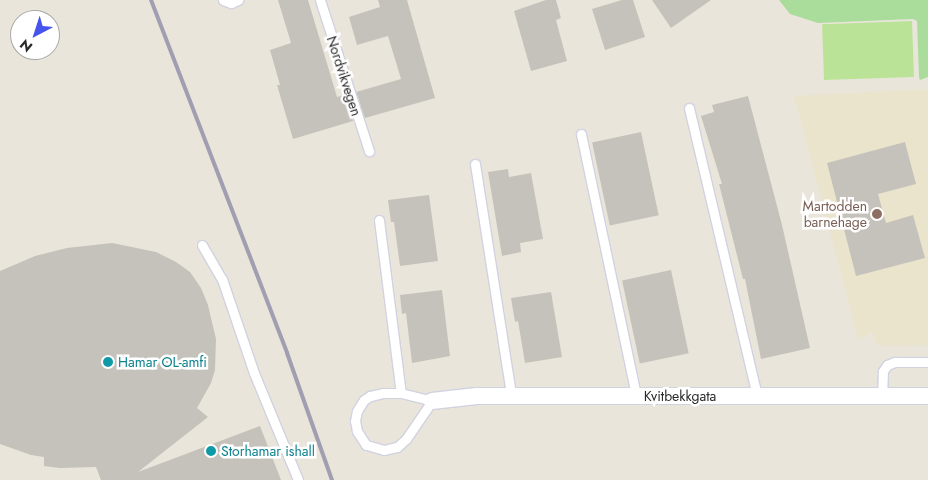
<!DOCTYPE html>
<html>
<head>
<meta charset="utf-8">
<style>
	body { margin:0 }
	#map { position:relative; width:928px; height:480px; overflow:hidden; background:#eae5db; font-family:Jost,sans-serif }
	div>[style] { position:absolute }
	.education>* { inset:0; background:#eae4cc }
	.green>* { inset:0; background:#aadd9b }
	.pitch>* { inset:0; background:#bbe398; transform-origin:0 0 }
	.building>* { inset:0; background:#c5c2bb; transform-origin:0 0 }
	.roads { filter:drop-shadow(1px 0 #d1d2e0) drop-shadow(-1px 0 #d1d2e0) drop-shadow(0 1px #d1d2e0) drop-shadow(0 -1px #d1d2e0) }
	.service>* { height:9px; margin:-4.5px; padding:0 4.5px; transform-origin:4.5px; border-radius:4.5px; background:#fff }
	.minor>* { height:16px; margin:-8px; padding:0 8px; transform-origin:8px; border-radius:8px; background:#fff }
	.rail>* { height:4px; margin:-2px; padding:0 2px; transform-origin:2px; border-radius:2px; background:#9f9fb1 }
	.dots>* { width:14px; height:14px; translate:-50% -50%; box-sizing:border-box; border:2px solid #fff; border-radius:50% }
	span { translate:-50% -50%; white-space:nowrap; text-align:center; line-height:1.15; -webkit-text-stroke:5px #fff; paint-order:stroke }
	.street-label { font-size:14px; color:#292929 }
	.education-label { font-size:14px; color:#785e54 }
	.right { translate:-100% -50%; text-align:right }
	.culture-label { font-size:14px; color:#0d838f }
	.left { translate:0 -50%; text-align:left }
	.north { position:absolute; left:10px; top:10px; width:50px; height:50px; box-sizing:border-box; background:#fff; border:1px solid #a9a9a9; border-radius:50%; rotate:220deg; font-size:14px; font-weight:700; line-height:20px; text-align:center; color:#292929 }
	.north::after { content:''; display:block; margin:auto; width:18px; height:22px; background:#4653ec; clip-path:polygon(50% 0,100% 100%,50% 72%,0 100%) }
</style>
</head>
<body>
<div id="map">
	<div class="education">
		<div style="clip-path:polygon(928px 89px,928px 345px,878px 346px,872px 333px,858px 339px,794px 96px)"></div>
	</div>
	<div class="green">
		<div style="clip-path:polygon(779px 0,928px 0,928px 77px,920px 80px,919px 77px,917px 21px,913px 19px,818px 23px,790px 14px)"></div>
	</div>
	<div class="pitch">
		<div style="left:912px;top:21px;width:56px;height:90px;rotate:88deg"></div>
	</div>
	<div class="building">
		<div style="clip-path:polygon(278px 0,308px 0,337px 97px,344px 95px,353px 121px,293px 139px,277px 85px,280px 85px,270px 50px,291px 43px)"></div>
		<div style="clip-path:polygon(378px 0,407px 0,435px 98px,365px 118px,356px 92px,401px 79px,388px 36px,357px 45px,349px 17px,380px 7px)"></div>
		<div style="clip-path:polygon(546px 0,556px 0,561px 18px,556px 20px,567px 61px,531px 71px,514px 11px)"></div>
		<div style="clip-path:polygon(622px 0,633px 0,645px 37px,605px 50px,592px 9px)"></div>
		<div style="clip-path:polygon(652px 0,711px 0,671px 28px)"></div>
		<div style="clip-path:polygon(748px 96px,782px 225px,810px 348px,761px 359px,745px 279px,743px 279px,719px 184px,722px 184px,701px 116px,714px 112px,712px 105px)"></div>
		<div style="left:641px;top:132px;width:85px;height:50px;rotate:78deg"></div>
		<div style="clip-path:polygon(905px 142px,916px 184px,878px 194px,886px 223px,913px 215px,925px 258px,856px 276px,827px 163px)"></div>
		<div style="clip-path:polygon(508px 169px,509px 177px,531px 173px,543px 239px,520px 243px,521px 252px,502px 256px,488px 172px)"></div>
		<div style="clip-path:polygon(429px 195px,438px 261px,400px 266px,394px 222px,391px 222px,388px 200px)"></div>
		<div style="clip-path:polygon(112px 243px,156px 252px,176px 262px,190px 272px,201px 288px,208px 305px,216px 339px,215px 370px,211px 383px,197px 408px,208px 417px,138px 472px,260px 426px,281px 480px,101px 480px,96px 467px,60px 468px,44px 466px,44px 457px,31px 455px,0 444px,0 271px,35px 256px,67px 248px)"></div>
		<div style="left:671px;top:270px;width:85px;height:50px;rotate:78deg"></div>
		<div style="clip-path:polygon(442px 290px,450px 356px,412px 363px,406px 313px,402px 314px,400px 295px)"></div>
		<div style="clip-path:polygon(551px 292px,562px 357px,525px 363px,518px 321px,515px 322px,511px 298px)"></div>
	</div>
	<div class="roads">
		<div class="service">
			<div style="left:223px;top:0;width:9px;rotate:21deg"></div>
			<div style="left:231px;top:3px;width:8px;rotate:-23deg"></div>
			<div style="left:320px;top:0;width:159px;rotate:72deg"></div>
			<div style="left:689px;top:108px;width:295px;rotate:76.7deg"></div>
			<div style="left:581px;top:134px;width:268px;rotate:78.1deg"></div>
			<div style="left:475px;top:164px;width:234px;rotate:81.1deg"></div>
			<div style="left:379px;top:220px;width:174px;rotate:82.8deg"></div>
			<div style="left:202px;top:245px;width:39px;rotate:60deg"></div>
			<div style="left:222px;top:279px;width:99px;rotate:71.2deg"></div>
			<div style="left:254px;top:373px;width:116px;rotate:67.6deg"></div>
			<div style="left:383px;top:393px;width:18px"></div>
			<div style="left:401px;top:393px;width:32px;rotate:14deg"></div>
			<div style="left:432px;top:401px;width:46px;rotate:124.4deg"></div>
			<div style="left:406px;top:439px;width:12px;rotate:138deg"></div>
			<div style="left:397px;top:447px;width:13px;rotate:167deg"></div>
			<div style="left:384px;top:450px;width:19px;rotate:-164deg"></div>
			<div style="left:366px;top:445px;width:17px;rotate:-123deg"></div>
			<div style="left:357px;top:431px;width:10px;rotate:-101deg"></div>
			<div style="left:355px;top:421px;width:10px;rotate:-79deg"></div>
			<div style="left:357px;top:411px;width:13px;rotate:-58deg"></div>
			<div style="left:364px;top:400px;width:7px;rotate:-34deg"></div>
			<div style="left:370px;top:396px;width:13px;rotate:-13deg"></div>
			<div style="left:882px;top:398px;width:27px;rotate:-88deg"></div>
			<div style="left:883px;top:371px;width:7px;rotate:-56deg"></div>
			<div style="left:887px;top:365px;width:9px;rotate:-21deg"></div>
			<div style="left:895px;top:362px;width:33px"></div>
		</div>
		<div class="minor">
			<div style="left:432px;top:401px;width:45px;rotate:-6.3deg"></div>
			<div style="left:477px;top:396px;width:451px"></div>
		</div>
	</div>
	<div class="rail">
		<div style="left:151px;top:0;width:378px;rotate:68.9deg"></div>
		<div style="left:287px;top:353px;width:135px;rotate:70.5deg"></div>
	</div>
	<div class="dots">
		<div style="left:877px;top:214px;background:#8d6e63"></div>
		<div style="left:108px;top:362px;background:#0f9aa8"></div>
		<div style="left:211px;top:451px;background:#0f9aa8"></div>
	</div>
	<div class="street-label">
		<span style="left:344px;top:76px;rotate:72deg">Nordvikvegen</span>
		<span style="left:680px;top:396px">Kvitbekkgata</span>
	</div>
	<div class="education-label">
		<span class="right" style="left:867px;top:214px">Martodden<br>barnehage</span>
	</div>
	<div class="culture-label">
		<span class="left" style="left:118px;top:362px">Hamar OL-amfi</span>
		<span class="left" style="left:221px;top:451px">Storhamar ishall</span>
	</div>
	<div class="north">N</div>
</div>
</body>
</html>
